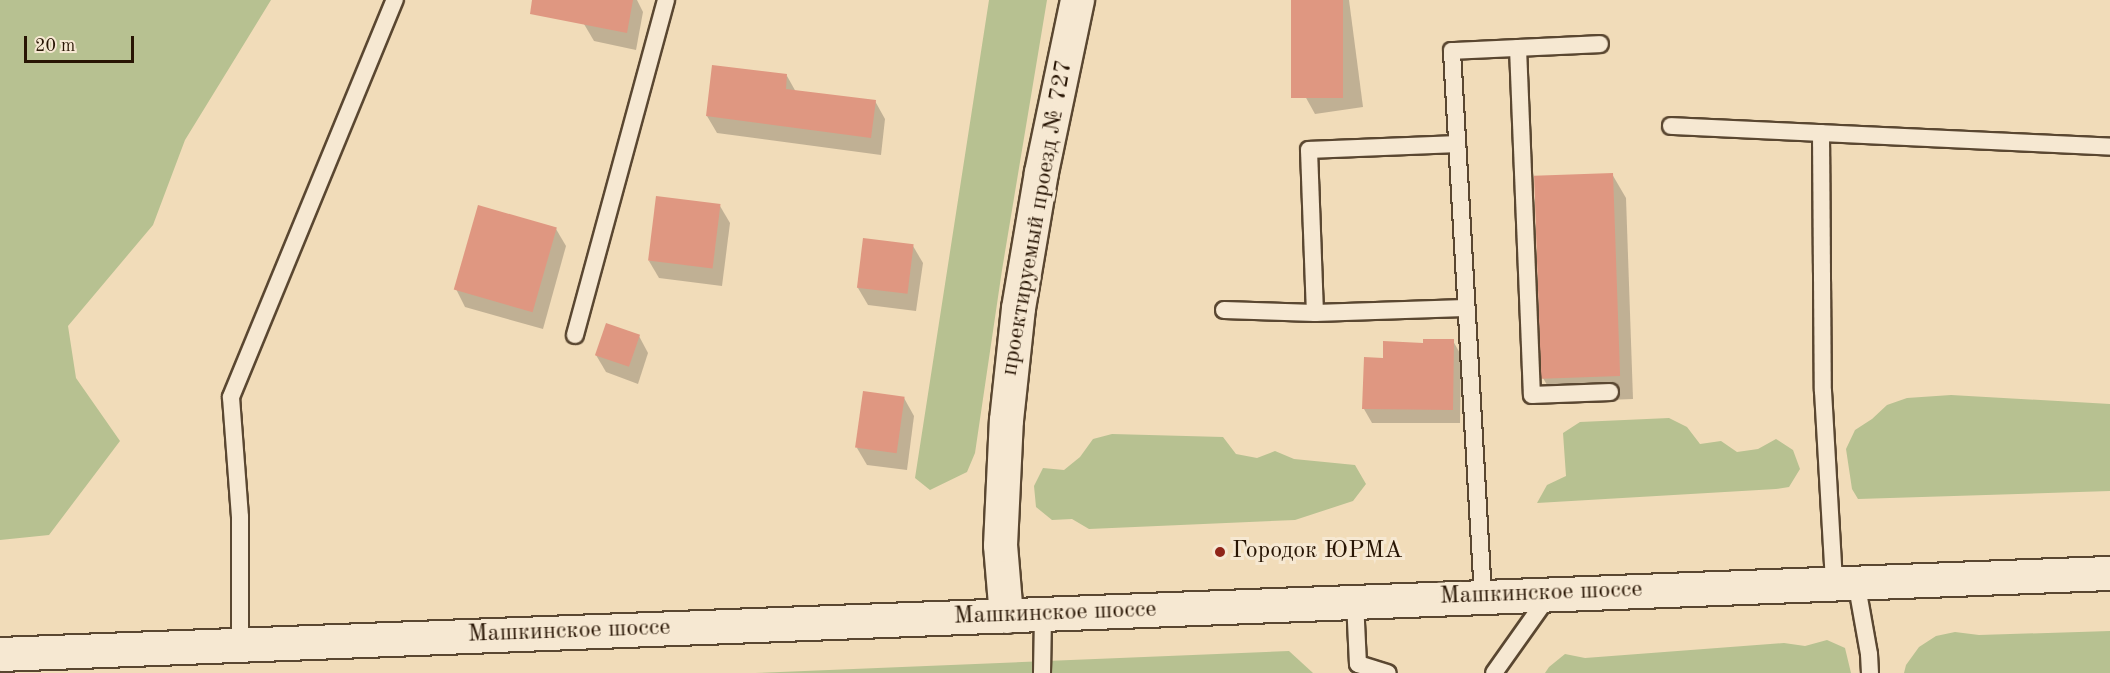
<!DOCTYPE html>
<html>
<head>
<meta charset="utf-8">
<style>
	body { margin:0 }
	#map { position:relative; width:2110px; height:673px; overflow:hidden; background:#f1dcb9; font-family:"Old Standard TT",serif }
	div>[style] { position:absolute }
	.green>* { inset:0; background:#b7c191 }
	.shadow>* { inset:0; background:#0003 }
	.building>* { inset:0; background:#df9781; transform-origin:0 0 }
	.roads { filter:drop-shadow(2px 0 #5a4731) drop-shadow(-2px 0 #5a4731) drop-shadow(0 2px #5a4731) drop-shadow(0 -2px #5a4731) }
	.service>* { height:16px; margin:-8px; padding:0 8px; transform-origin:8px; border-radius:8px; background:#f6e8d2 }
	.minor>* { height:33px; margin:-16.5px; padding:0 16.5px; transform-origin:16.5px; border-radius:16.5px; background:#f6e8d2 }
	.secondary>* { height:33px; margin:-16.5px; padding:0 16.5px; transform-origin:16.5px; border-radius:16.5px; background:#f6e8d2 }
	.dots>* { width:16px; height:16px; translate:-50% -50%; box-sizing:border-box; border:3px solid #f6e8d2; border-radius:50% }
	span { translate:-50% -50%; white-space:nowrap; text-align:center; line-height:1.15; -webkit-text-stroke:6px #f6e8d2; paint-order:stroke }
	.street-label { font-size:24px; color:#281504 }
	.poi-label { font-size:24px; color:#281504 }
	.left { translate:0 -50%; text-align:left }
	.scale { position:absolute; left:24px; top:36px; width:110px; height:27px; box-sizing:border-box; border:3px solid #281504; border-top:0; padding-left:8px; font-size:18px; line-height:21px; white-space:nowrap; color:#281504; -webkit-text-stroke:4px #f6e8d2; paint-order:stroke }
</style>
</head>
<body>
<div id="map">
	<div class="green">
		<div style="clip-path:polygon(0 0,271px 0,185px 140px,153px 225px,68px 326px,76px 378px,120px 441px,49px 535px,0 540px)"></div>
		<div style="clip-path:polygon(989px 0,1047px 0,1002px 270px,975px 453px,967px 472px,930px 490px,915px 478px)"></div>
		<div style="clip-path:polygon(1951px 395px,2110px 404px,2110px 491px,1858px 499px,1852px 489px,1846px 449px,1855px 430px,1872px 419px,1887px 405px,1907px 398px)"></div>
		<div style="clip-path:polygon(1669px 418px,1687px 427px,1700px 444px,1721px 441px,1737px 452px,1758px 449px,1776px 439px,1793px 450px,1800px 469px,1789px 487px,1776px 489px,1537px 503px,1547px 485px,1566px 476px,1563px 433px,1580px 422px)"></div>
		<div style="clip-path:polygon(1112px 434px,1223px 437px,1236px 454px,1257px 458px,1275px 451px,1294px 459px,1355px 465px,1366px 484px,1353px 501px,1295px 520px,1089px 529px,1072px 519px,1052px 520px,1036px 507px,1034px 486px,1043px 468px,1064px 470px,1080px 457px,1093px 439px)"></div>
		<div style="clip-path:polygon(2110px 631px,2110px 673px,1904px 673px,1906px 665px,1919px 647px,1936px 636px,1955px 632px,1979px 635px)"></div>
		<div style="clip-path:polygon(1827px 640px,1845px 648px,1851px 673px,1545px 673px,1549px 667px,1565px 654px,1585px 658px,1784px 643px,1805px 646px)"></div>
		<div style="clip-path:polygon(1289px 651px,1313px 673px,755px 673px)"></div>
	</div>
	<div class="shadow">
		<div style="clip-path:polygon(589px 0,637px 0,643px 12px,636px 50px,594px 41px,584px 24px)"></div>
		<div style="clip-path:polygon(1293px 0,1349px 0,1363px 107px,1315px 114px,1305px 96px)"></div>
		<div style="clip-path:polygon(787px 76px,796px 92px,875px 101px,885px 119px,881px 155px,717px 133px,707px 116px)"></div>
		<div style="clip-path:polygon(1612px 174px,1626px 198px,1633px 399px,1557px 402px,1543px 378px,1535px 177px)"></div>
		<div style="clip-path:polygon(720px 206px,730px 223px,722px 286px,659px 278px,649px 261px)"></div>
		<div style="clip-path:polygon(556px 229px,566px 246px,543px 329px,465px 307px,456px 289px)"></div>
		<div style="clip-path:polygon(913px 246px,923px 263px,916px 311px,868px 305px,858px 288px)"></div>
		<div style="clip-path:polygon(639px 336px,648px 353px,638px 384px,606px 372px,596px 355px)"></div>
		<div style="clip-path:polygon(1453px 341px,1461px 355px,1460px 423px,1372px 423px,1364px 409px,1365px 359px,1384px 359px,1425px 344px)"></div>
		<div style="clip-path:polygon(904px 398px,914px 416px,907px 470px,867px 465px,857px 448px)"></div>
	</div>
	<div class="building">
		<div style="clip-path:polygon(532px 0,633px 0,627px 33px,530px 14px)"></div>
		<div style="left:1291px;top:0;width:52px;height:98px"></div>
		<div style="clip-path:polygon(712px 65px,787px 74px,786px 89px,876px 100px,871px 138px,706px 116px)"></div>
		<div style="left:1613px;top:173px;width:203px;height:79px;rotate:88deg"></div>
		<div style="left:656px;top:196px;width:65px;height:65px;rotate:7deg"></div>
		<div style="left:478px;top:205px;width:82px;height:88px;rotate:16deg"></div>
		<div style="left:863px;top:238px;width:51px;height:50px;rotate:7deg"></div>
		<div style="left:606px;top:323px;width:36px;height:34px;rotate:19deg"></div>
		<div style="clip-path:polygon(1423px 339px,1454px 339px,1453px 410px,1362px 409px,1364px 357px,1383px 358px,1383px 341px,1423px 343px)"></div>
		<div style="left:863px;top:391px;width:42px;height:57px;rotate:8deg"></div>
	</div>
	<div class="roads">
		<div class="service">
			<div style="left:1518px;top:48px;width:347px;rotate:87.7deg"></div>
			<div style="left:1532px;top:395px;width:78px;rotate:-2.2deg"></div>
			<div style="left:1671px;top:126px;width:440px;rotate:2.7deg"></div>
			<div style="left:1821px;top:133px;width:258px;rotate:89.6deg"></div>
			<div style="left:1823px;top:391px;width:191px;rotate:86.7deg"></div>
			<div style="left:1457px;top:144px;width:148px;rotate:177.7deg"></div>
			<div style="left:1309px;top:150px;width:163px;rotate:87.9deg"></div>
			<div style="left:1315px;top:313px;width:150px;rotate:-1.9deg"></div>
			<div style="left:1224px;top:310px;width:91px;rotate:1.9deg"></div>
			<div style="left:575px;top:335px;width:347px;rotate:-74.8deg"></div>
			<div style="left:1856px;top:581px;width:74px;rotate:79.9deg"></div>
			<div style="left:1869px;top:654px;width:19px;rotate:87deg"></div>
			<div style="left:1483px;top:596px;width:546px;rotate:-93.26deg"></div>
			<div style="left:1452px;top:51px;width:148px;rotate:-2.7deg"></div>
			<div style="left:1355px;top:601px;width:63px;rotate:87.3deg"></div>
			<div style="left:1358px;top:664px;width:31px;rotate:17deg"></div>
			<div style="left:240px;top:644px;width:127px;rotate:-90deg"></div>
			<div style="left:240px;top:517px;width:120px;rotate:-94.3deg"></div>
			<div style="left:231px;top:397px;width:430px;rotate:-67.6deg"></div>
			<div style="left:1042px;top:673px;width:59px;rotate:-89deg"></div>
			<div style="left:1494px;top:673px;width:97px;rotate:-54.7deg"></div>
		</div>
		<div class="minor">
			<div style="left:1006px;top:616px;width:71px;rotate:-94.8deg"></div>
			<div style="left:1000px;top:545px;width:125px;rotate:-87.3deg"></div>
			<div style="left:1006px;top:420px;width:113px;rotate:-83.9deg"></div>
			<div style="left:1018px;top:308px;width:138px;rotate:-80.4deg"></div>
			<div style="left:1041px;top:172px;width:176px;rotate:-78.2deg"></div>
		</div>
		<div class="secondary">
			<div style="left:0;top:654px;width:2112px;rotate:-2.2deg"></div>
		</div>
	</div>
	<div class="dots">
		<div style="left:1220px;top:552px;background:#8f2418"></div>
	</div>
	<div class="street-label">
		<span style="left:1038px;top:218px;rotate:-80deg">проектируемый проезд № 727</span>
		<span style="left:1541px;top:594px;rotate:-2deg">Машкинское шоссе</span>
		<span style="left:1055px;top:614px;rotate:-2deg">Машкинское шоссе</span>
		<span style="left:569px;top:632px;rotate:-2deg">Машкинское шоссе</span>
	</div>
	<div class="poi-label">
		<span class="left" style="left:1232px;top:552px">Городок ЮРМА</span>
	</div>
	<div class="scale">20 m</div>
</div>
</body>
</html>
